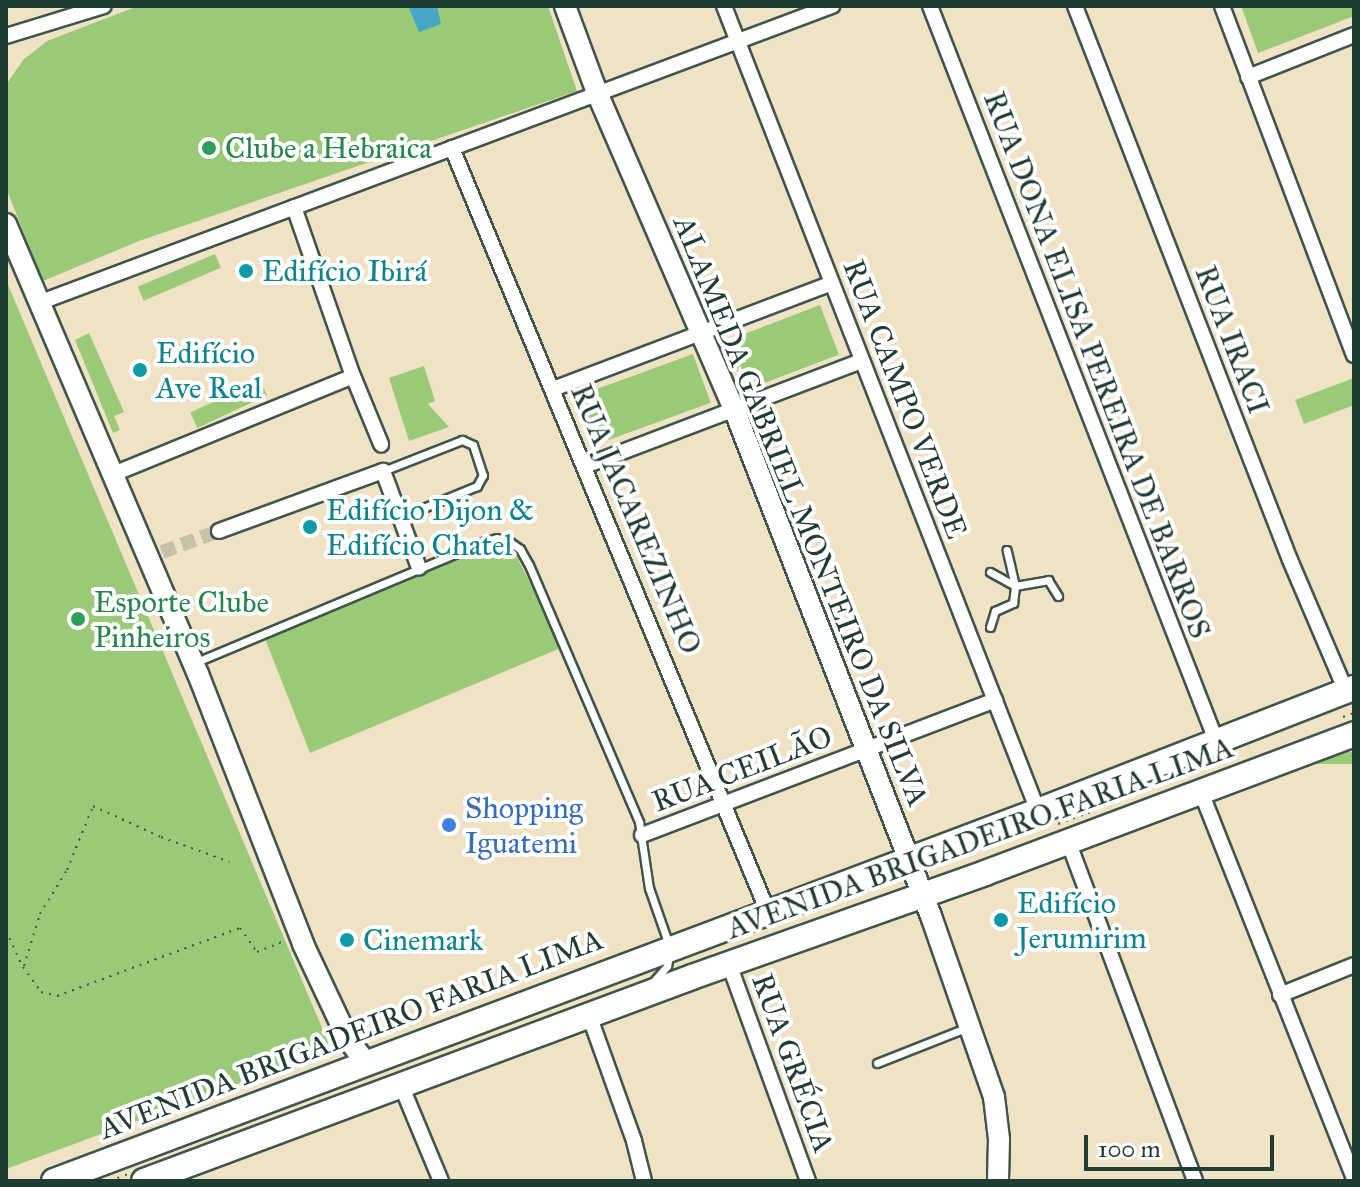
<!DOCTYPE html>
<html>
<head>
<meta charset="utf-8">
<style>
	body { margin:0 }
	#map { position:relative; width:1360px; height:1187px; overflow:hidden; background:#f0e2c4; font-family:"IM FELL Great Primer",serif }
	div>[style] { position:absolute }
	.green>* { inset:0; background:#9ac978; transform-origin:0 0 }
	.water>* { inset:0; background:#45a8c5 }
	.street-tunnel>* { height:14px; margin-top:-7px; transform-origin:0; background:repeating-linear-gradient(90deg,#c6c1a7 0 14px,transparent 0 21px) }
	.path>* { height:2px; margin-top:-1px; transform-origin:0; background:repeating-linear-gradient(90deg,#3e564a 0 2px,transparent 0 8px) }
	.roads { filter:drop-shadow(2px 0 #3e564a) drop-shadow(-2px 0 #3e564a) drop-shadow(0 2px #3e564a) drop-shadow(0 -2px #3e564a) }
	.lane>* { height:7px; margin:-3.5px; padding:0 3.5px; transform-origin:3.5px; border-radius:3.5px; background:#fff }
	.street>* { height:14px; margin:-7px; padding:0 7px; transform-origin:7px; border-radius:7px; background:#fff }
	.secondary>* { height:20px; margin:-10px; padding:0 10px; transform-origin:10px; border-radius:10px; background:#fff }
	.highway>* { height:24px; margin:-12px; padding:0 12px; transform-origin:12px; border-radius:12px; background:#fff }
	.dots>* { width:22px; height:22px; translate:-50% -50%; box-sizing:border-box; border:4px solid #fff; border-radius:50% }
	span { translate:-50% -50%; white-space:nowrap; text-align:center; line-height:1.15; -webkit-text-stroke:8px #fff; paint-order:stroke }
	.leisure-label { font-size:30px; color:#27864d }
	.left { translate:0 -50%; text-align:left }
	.culture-label { font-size:30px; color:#0d838f }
	.street-label { font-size:30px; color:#1f3d34 }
	.shop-label { font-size:30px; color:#366cbe }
	.frame { position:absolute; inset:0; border:8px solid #1f3d34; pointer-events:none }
	.scale { position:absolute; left:1084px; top:1135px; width:190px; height:36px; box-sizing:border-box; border:4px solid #1f3d34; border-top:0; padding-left:10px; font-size:24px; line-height:28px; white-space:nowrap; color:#1f3d34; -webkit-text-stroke:6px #fff; paint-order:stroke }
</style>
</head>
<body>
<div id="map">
	<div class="green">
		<div style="clip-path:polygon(138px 6px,548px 6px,577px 91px,139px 241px,43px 281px,6px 188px,6px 85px,23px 60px,47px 41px)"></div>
		<div style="clip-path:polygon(1241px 6px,1354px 6px,1354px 16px,1258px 53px)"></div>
		<div style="left:215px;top:254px;width:15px;height:84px;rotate:67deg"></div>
		<div style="clip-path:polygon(6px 280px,328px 1042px,325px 1052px,6px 1169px)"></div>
		<div style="left:820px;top:305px;width:53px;height:101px;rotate:69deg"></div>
		<div style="clip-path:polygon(89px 333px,124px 412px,114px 416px,120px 430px,113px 433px,75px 340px)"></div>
		<div style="left:693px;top:354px;width:52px;height:127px;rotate:70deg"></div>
		<div style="clip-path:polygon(424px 366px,435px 401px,428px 404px,449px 427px,409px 441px,389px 378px)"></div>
		<div style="clip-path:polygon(1354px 378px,1354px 405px,1304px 424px,1295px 400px)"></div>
		<div style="left:260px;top:380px;width:17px;height:77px;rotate:65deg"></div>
		<div style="clip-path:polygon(496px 542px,511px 546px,563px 647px,310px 753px,264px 636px)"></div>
		<div style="left:1354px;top:752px;width:12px;height:85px;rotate:90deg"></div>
	</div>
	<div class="water">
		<div style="clip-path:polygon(408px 6px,437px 6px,441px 24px,419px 32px)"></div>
	</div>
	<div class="street-tunnel">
		<div style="left:162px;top:552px;width:61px;rotate:-20.2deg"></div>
	</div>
	<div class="path">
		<div style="left:1343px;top:717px;width:12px;rotate:-20deg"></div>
		<div style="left:1058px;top:824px;width:37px;rotate:-20deg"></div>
		<div style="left:6px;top:931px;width:40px;rotate:65deg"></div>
		<div style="left:23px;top:967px;width:31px;rotate:54deg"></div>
		<div style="left:41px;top:992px;width:16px;rotate:14deg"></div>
		<div style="left:57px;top:996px;width:195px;rotate:-20.4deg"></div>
		<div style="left:240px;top:928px;width:29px;rotate:55deg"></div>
		<div style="left:257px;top:952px;width:29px;rotate:-22deg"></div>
		<div style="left:24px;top:966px;width:54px;rotate:-72.9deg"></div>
		<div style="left:40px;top:914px;width:52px;rotate:-58.5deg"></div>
		<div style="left:67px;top:870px;width:69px;rotate:-67.9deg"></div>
		<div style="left:93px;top:806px;width:75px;rotate:24.5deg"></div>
		<div style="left:161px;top:837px;width:73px;rotate:19.9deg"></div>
		<div style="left:110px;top:1181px;width:19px;rotate:-21deg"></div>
	</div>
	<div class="roads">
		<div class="lane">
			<div style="left:383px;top:471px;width:85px;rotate:-21.4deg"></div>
			<div style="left:462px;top:440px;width:12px;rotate:24deg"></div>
			<div style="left:473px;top:445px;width:32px;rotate:72deg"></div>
			<div style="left:483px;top:475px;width:13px;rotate:119deg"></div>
			<div style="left:477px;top:486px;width:82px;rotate:157.8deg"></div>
			<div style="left:990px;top:572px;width:29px;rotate:29deg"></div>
			<div style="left:1015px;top:586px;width:34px;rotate:-10deg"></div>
			<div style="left:1048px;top:580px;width:19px;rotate:58deg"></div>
			<div style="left:990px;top:627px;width:17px;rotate:-73deg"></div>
			<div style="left:995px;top:611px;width:20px;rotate:-24deg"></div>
			<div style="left:1013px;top:603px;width:17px;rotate:-83deg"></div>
			<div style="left:1015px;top:586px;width:37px;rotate:-103deg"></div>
			<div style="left:194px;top:663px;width:316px;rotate:-22.7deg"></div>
			<div style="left:485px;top:541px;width:12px;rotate:-14deg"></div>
			<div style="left:497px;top:538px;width:14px;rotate:17deg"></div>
			<div style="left:510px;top:542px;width:12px;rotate:35deg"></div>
			<div style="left:520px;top:549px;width:18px;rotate:61deg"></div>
			<div style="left:529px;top:565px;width:280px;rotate:66.8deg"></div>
			<div style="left:639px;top:822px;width:67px;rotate:81.4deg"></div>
			<div style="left:649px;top:888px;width:64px;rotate:70.7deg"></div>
			<div style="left:670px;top:948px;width:18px;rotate:99deg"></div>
			<div style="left:667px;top:966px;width:20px;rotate:131deg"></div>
			<div style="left:877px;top:1063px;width:98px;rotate:-21.6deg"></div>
		</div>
		<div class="street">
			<div style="left:724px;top:6px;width:864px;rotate:68.69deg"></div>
			<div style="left:930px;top:6px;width:791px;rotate:68.72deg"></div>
			<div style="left:1075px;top:6px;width:594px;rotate:68.79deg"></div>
			<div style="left:1290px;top:560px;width:142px;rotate:66.9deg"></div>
			<div style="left:1222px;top:6px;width:373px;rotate:69.3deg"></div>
			<div style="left:6px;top:36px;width:102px;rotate:-17deg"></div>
			<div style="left:1248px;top:77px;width:114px;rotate:-21.6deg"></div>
			<div style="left:452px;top:148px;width:827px;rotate:67.53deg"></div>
			<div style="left:294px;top:207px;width:179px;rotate:70.8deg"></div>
			<div style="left:353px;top:376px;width:74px;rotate:67.6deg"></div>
			<div style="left:41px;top:302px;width:845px;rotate:-20.52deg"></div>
			<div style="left:553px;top:389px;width:298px;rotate:-20.8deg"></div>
			<div style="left:585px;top:466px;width:296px;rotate:-20.8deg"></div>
			<div style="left:111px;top:475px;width:261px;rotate:-22.2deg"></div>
			<div style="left:219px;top:531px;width:175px;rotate:-20.1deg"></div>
			<div style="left:383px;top:471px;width:103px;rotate:69.6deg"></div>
			<div style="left:1201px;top:792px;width:416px;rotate:68.4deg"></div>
			<div style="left:642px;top:835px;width:378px;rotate:-20.9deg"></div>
			<div style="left:1068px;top:841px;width:363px;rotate:69.5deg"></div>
			<div style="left:729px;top:964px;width:231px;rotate:70deg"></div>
			<div style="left:1280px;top:995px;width:80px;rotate:-22.1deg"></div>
			<div style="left:589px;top:1015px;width:134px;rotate:70.3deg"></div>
			<div style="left:634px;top:1141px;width:41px;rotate:76deg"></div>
			<div style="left:401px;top:1085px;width:104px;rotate:67.4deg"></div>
		</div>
		<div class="secondary">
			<div style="left:565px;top:6px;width:95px;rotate:69.7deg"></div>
			<div style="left:598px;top:95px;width:342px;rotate:66.6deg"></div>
			<div style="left:734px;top:409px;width:544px;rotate:68.77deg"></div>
			<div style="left:931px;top:916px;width:192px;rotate:70.8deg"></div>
			<div style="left:994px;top:1097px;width:42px;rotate:83.2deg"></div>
			<div style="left:999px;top:1139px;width:42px;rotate:91.4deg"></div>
			<div style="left:6px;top:224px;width:489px;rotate:66.9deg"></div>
			<div style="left:198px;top:674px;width:290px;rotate:68.7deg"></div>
			<div style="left:303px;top:944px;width:105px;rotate:64.7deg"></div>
			<div style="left:348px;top:1039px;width:30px;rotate:53deg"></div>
		</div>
		<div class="highway">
			<div style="left:54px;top:1181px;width:1051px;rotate:-20.61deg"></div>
			<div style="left:1038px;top:811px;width:339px;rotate:-21.3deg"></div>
			<div style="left:144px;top:1181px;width:585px;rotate:-20.42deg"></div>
			<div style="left:692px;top:977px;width:311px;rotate:-19.5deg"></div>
			<div style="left:985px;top:873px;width:394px;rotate:-20.6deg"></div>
		</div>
	</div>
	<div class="dots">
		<div style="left:209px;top:148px;background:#2e9e5b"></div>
		<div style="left:246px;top:271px;background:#0f9aa8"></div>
		<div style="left:140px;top:370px;background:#0f9aa8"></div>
		<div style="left:310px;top:527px;background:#0f9aa8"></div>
		<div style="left:78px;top:619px;background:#2e9e5b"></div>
		<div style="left:449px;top:825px;background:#3f7fe0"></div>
		<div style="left:1001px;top:920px;background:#0f9aa8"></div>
		<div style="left:347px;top:940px;background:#0f9aa8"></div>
	</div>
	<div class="leisure-label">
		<span class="left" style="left:225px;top:148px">Clube a Hebraica</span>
		<span class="left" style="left:94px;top:619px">Esporte Clube<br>Pinheiros</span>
	</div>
	<div class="culture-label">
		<span class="left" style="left:262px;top:271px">Edifício Ibirá</span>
		<span class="left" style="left:156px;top:370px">Edifício<br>Ave Real</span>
		<span class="left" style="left:326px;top:527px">Edifício Dijon &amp;<br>Edifício Chatel</span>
		<span class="left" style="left:1017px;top:920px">Edifício<br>Jerumirim</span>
		<span class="left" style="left:363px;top:940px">Cinemark</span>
	</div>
	<div class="street-label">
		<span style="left:1232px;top:340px;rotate:69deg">RUA IRACI</span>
		<span style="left:1097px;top:365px;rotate:69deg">RUA DONA ELISA PEREIRA DE BARROS</span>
		<span style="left:905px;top:399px;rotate:69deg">RUA CAMPO VERDE</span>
		<span style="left:801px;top:511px;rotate:68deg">ALAMEDA GABRIEL MONTEIRO DA SILVA</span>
		<span style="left:636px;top:519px;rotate:67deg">RUA JACAREZINHO</span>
		<span style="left:742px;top:769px;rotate:-21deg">RUA CEILÃO</span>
		<span style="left:980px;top:838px;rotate:-20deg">AVENIDA BRIGADEIRO FARIA LIMA</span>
		<span style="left:351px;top:1034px;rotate:-21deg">AVENIDA BRIGADEIRO FARIA LIMA</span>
		<span style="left:793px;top:1063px;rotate:70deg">RUA GRÉCIA</span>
	</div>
	<div class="shop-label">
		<span class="left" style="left:465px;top:825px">Shopping<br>Iguatemi</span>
	</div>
	<div class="frame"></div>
	<div class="scale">100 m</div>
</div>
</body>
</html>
